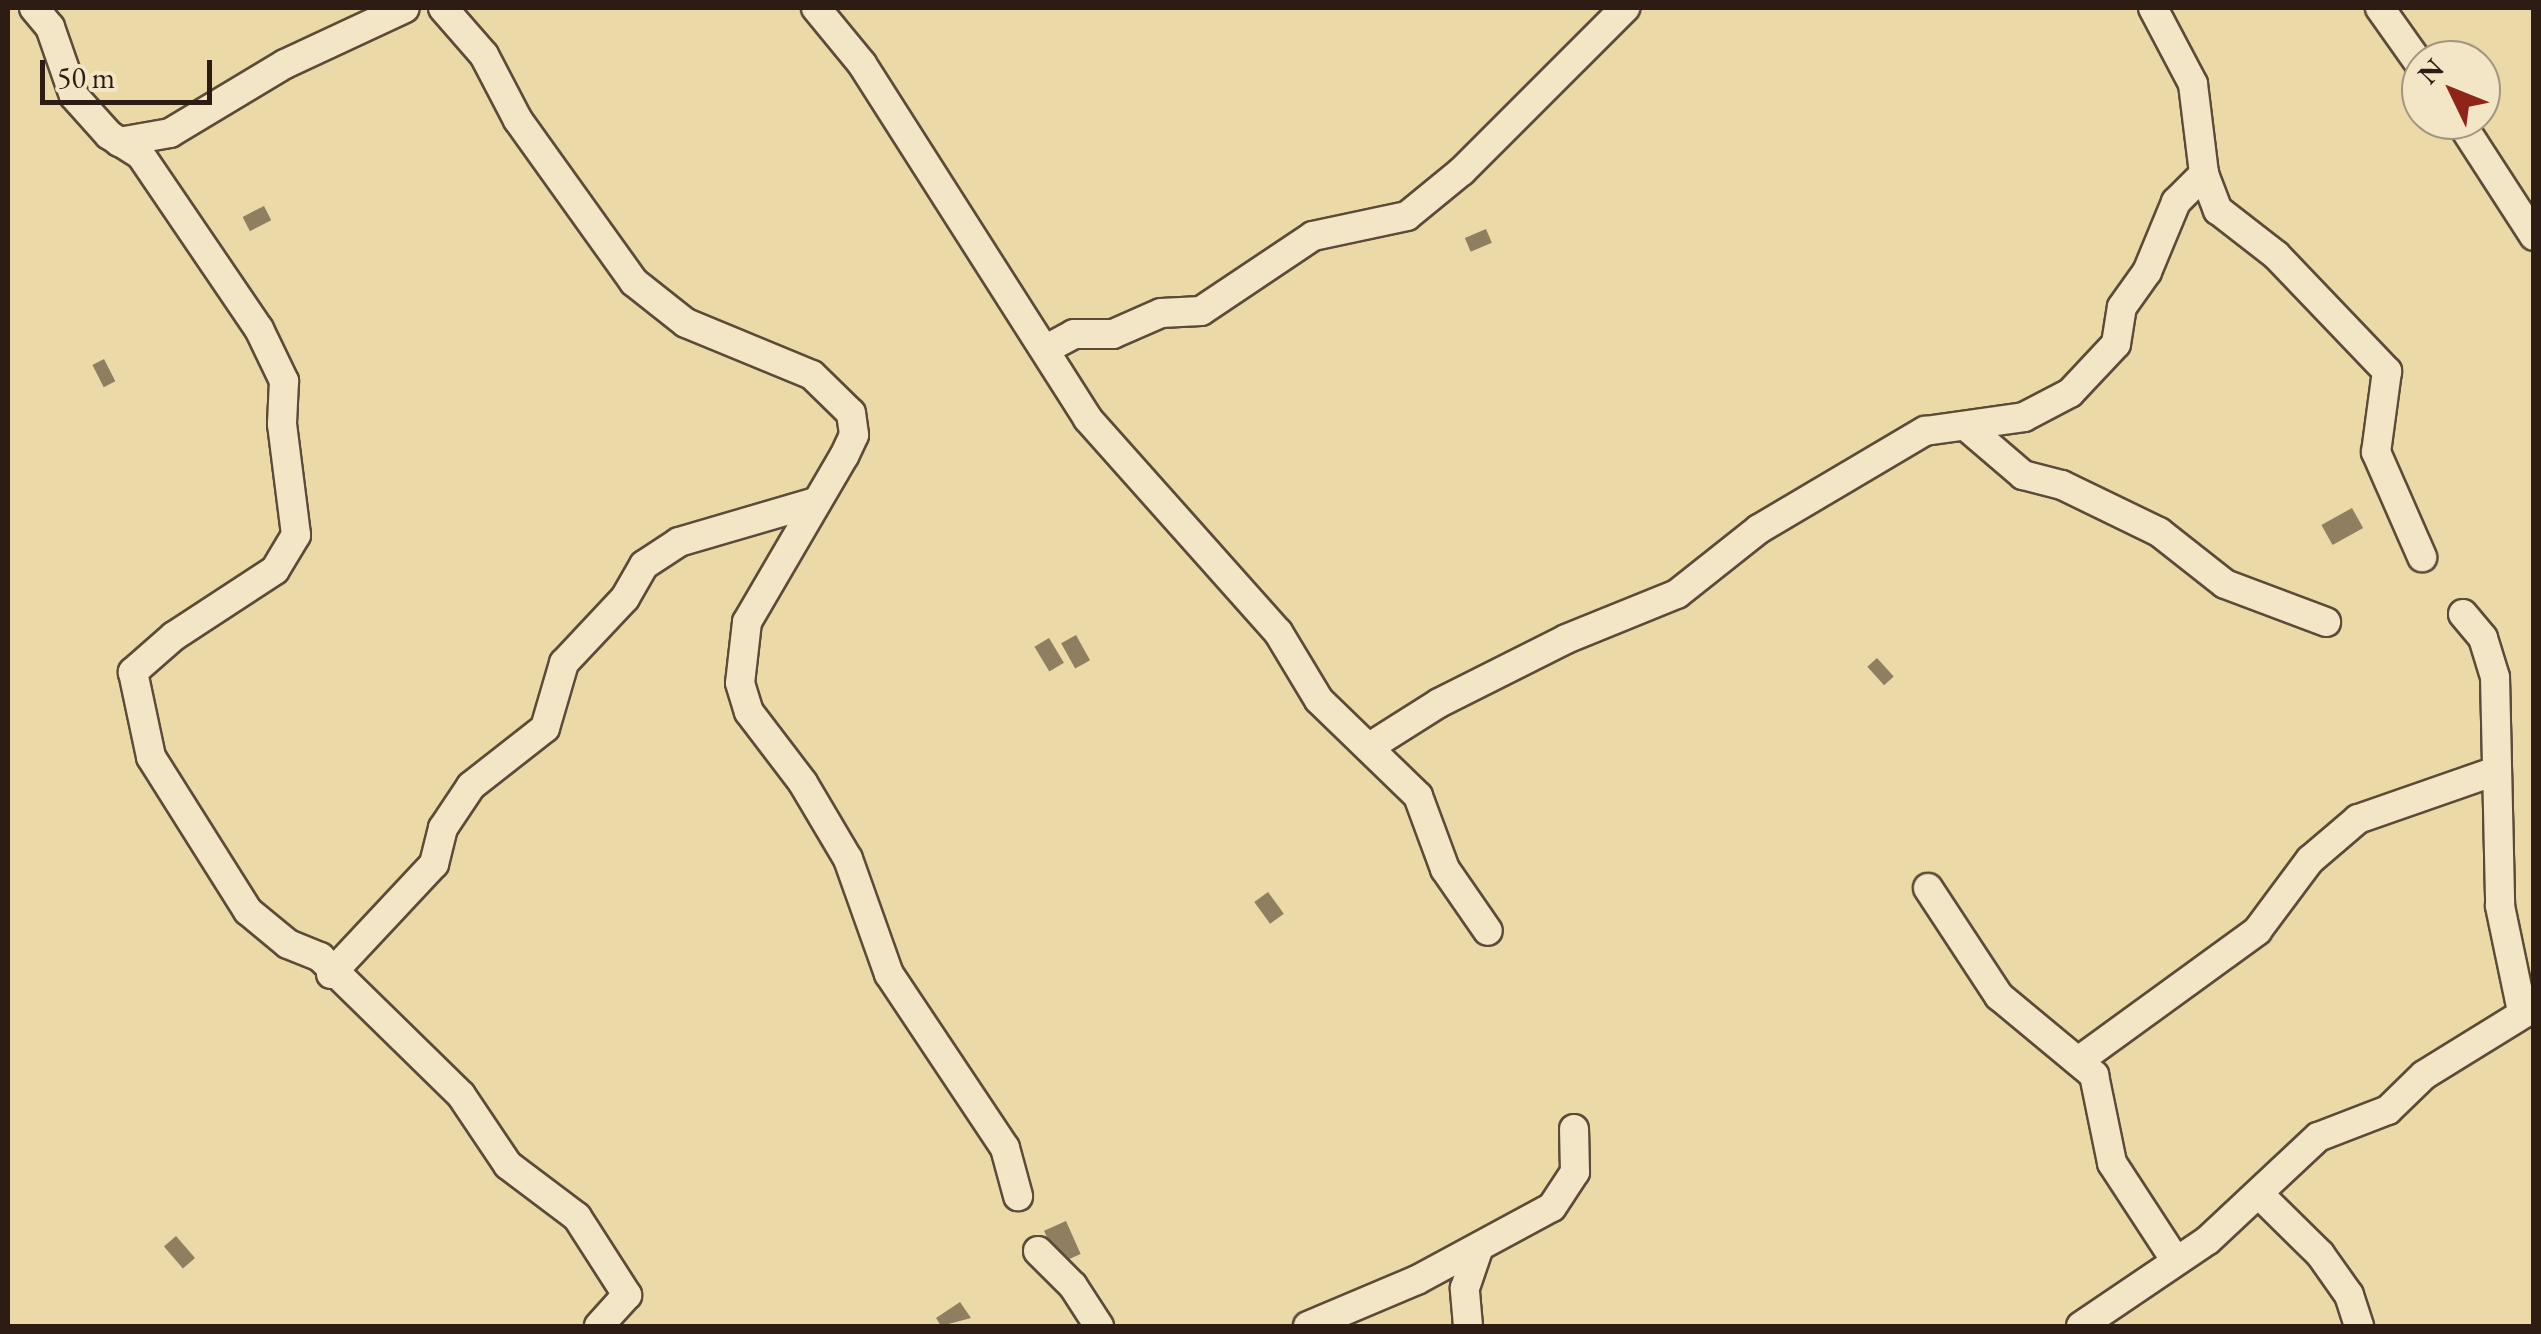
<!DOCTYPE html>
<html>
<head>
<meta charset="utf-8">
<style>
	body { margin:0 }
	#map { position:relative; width:2541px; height:1334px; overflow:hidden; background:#ecd9a8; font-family:"EB Garamond",serif }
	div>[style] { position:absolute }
	.building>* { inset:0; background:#907e61; transform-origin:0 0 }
	.roads { filter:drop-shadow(2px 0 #5c4b39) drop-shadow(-2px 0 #5c4b39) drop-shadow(0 2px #5c4b39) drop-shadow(0 -2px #5c4b39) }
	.minor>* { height:28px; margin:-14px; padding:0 14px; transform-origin:14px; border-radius:14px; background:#f3e6c6 }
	span { translate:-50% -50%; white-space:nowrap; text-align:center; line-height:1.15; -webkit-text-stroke:8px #f3e6c6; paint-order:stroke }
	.frame { position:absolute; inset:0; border:10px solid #2c1c14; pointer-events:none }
	.north { position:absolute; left:2401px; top:40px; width:100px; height:100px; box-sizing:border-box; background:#f3e6c6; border:2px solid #a3957f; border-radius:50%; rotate:313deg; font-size:28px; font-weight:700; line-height:40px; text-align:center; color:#2c1c14 }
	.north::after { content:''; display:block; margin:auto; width:35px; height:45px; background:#8f2418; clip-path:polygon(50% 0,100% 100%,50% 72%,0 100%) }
	.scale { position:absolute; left:40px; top:60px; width:172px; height:45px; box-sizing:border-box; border:5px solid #2c1c14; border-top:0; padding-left:12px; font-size:30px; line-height:35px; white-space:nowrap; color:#2c1c14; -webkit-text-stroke:8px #f3e6c6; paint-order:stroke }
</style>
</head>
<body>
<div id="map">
	<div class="building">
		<div style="left:264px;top:206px;width:16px;height:24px;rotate:63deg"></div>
		<div style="left:1486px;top:229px;width:15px;height:23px;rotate:67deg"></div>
		<div style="left:104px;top:359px;width:25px;height:13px;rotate:63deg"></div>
		<div style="left:2352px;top:508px;width:23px;height:35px;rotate:61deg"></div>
		<div style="left:1076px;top:635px;width:29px;height:17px;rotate:61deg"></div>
		<div style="left:1049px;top:638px;width:29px;height:17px;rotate:59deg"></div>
		<div style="left:1877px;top:658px;width:25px;height:13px;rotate:48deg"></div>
		<div style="left:1268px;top:892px;width:27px;height:17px;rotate:54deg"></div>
		<div style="left:1066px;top:1221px;width:36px;height:24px;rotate:66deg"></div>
		<div style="left:176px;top:1236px;width:29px;height:16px;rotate:49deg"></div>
		<div style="clip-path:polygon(960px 1302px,971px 1318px,941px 1326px,936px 1318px)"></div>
	</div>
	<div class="roads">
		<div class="minor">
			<div style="left:34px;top:8px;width:25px;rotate:50deg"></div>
			<div style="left:50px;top:27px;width:73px;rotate:70.8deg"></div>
			<div style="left:74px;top:96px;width:52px;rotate:48.1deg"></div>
			<div style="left:109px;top:135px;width:36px;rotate:32deg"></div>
			<div style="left:140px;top:154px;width:212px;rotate:55.8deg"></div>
			<div style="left:259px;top:329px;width:58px;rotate:64.3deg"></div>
			<div style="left:284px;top:381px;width:43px;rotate:92.7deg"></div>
			<div style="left:282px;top:424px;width:112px;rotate:82.8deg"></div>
			<div style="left:296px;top:535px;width:41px;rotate:121deg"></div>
			<div style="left:275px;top:570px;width:121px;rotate:146.8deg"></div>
			<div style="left:174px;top:636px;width:55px;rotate:138.7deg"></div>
			<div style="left:133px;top:672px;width:87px;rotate:78deg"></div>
			<div style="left:151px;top:757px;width:182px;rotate:57.8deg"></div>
			<div style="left:248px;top:911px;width:52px;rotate:39.5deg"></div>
			<div style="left:288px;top:944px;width:35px;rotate:22deg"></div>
			<div style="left:320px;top:957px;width:197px;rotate:44.4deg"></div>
			<div style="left:461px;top:1095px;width:84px;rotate:56.1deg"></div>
			<div style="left:508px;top:1165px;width:86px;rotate:37deg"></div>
			<div style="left:577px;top:1217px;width:93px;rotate:57.3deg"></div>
			<div style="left:627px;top:1295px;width:42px;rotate:132.1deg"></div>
			<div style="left:443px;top:8px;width:62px;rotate:48.9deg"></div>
			<div style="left:484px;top:55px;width:73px;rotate:62.4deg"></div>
			<div style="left:518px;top:120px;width:199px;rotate:54.4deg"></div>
			<div style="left:634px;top:282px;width:66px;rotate:38.3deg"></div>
			<div style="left:686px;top:323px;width:136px;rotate:22.4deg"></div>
			<div style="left:812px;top:375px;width:54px;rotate:44.3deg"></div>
			<div style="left:851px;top:413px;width:22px;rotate:82deg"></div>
			<div style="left:854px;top:435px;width:23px;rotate:115deg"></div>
			<div style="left:844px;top:456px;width:192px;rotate:120.3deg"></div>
			<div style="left:747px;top:622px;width:61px;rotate:96.5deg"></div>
			<div style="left:740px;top:683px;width:30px;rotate:73deg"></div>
			<div style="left:749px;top:712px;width:89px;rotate:52.7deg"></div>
			<div style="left:803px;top:783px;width:88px;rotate:59.4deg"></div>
			<div style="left:848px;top:859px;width:122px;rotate:70.4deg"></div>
			<div style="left:889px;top:974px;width:209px;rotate:56.3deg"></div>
			<div style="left:1005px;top:1148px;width:50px;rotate:74.8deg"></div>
			<div style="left:816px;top:8px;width:72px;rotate:50.6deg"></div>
			<div style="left:862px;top:64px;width:421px;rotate:57.5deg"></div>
			<div style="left:1088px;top:419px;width:285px;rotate:48.3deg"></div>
			<div style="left:1278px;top:632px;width:79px;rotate:58.9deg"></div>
			<div style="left:1319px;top:700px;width:138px;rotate:44.1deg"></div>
			<div style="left:1418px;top:796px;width:78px;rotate:69.7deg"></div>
			<div style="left:1445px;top:869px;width:75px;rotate:55.3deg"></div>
			<div style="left:2153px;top:8px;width:86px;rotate:62.2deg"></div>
			<div style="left:2193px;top:84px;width:91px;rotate:83deg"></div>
			<div style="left:2204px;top:174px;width:39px;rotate:69deg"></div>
			<div style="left:2218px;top:210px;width:73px;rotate:37.8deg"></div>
			<div style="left:2276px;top:255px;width:161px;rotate:46.3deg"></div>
			<div style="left:2387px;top:371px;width:82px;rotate:97.7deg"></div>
			<div style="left:2376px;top:452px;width:115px;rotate:66.3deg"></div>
			<div style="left:2380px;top:8px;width:71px;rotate:54.7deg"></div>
			<div style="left:2459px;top:120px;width:138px;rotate:57.1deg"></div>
			<div style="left:119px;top:142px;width:52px;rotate:-10deg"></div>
			<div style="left:170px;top:133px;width:134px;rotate:-31deg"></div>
			<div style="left:285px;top:64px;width:132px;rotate:-25deg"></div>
			<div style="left:1048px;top:348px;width:30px;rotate:-28deg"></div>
			<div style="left:1074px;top:334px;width:39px"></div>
			<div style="left:1113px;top:334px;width:52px;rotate:-23.6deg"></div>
			<div style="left:1161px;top:313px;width:40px;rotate:-2.9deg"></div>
			<div style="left:1201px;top:311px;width:135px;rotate:-33.8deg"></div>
			<div style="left:1313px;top:236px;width:96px;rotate:-12deg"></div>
			<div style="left:1407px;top:216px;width:71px;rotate:-39.3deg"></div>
			<div style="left:1462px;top:171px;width:231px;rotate:-45deg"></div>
			<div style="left:1967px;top:427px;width:74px;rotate:40.6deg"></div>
			<div style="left:2023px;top:475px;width:40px;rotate:14.4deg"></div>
			<div style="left:2062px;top:485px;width:108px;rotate:25.9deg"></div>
			<div style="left:2159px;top:532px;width:84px;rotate:38.2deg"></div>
			<div style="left:2225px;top:584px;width:108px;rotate:20.6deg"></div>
			<div style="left:2463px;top:614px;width:31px;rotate:50deg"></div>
			<div style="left:2483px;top:638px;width:41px;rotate:72.9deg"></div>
			<div style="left:2495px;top:677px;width:229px;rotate:88.7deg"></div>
			<div style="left:2500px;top:906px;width:107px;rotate:78.2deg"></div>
			<div style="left:1371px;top:746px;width:80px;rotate:-32.3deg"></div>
			<div style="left:1439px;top:703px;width:142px;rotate:-26.7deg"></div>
			<div style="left:1566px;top:639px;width:120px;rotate:-22.1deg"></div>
			<div style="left:1677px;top:594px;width:105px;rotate:-38.4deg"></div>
			<div style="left:1759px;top:529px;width:193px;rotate:-30.6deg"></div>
			<div style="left:1925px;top:431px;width:100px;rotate:-8deg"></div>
			<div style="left:2024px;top:417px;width:52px;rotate:-27.6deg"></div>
			<div style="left:2070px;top:393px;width:67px;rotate:-46.8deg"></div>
			<div style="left:2116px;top:344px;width:37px;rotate:-81deg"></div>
			<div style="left:2122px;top:307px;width:43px;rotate:-54.5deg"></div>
			<div style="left:2147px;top:272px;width:76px;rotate:-67.5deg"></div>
			<div style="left:2176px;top:202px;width:40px;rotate:-45deg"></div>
			<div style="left:1928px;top:888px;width:129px;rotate:56.7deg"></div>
			<div style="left:1999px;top:996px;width:124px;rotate:39.7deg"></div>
			<div style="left:2094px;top:1075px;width:90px;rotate:78.4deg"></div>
			<div style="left:2112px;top:1163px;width:113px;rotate:56.9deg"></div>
			<div style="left:331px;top:974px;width:151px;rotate:-46.9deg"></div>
			<div style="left:434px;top:864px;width:37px;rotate:-76deg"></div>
			<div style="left:443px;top:828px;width:50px;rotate:-56.3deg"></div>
			<div style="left:471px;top:786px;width:94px;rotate:-38.1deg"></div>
			<div style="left:545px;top:728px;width:68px;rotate:-73.7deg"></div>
			<div style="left:564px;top:663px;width:89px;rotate:-46.8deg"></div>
			<div style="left:625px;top:598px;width:38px;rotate:-60deg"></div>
			<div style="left:644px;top:565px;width:42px;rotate:-33.3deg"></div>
			<div style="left:679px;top:542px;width:139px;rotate:-16.3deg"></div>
			<div style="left:2081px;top:1059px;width:218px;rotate:-36deg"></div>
			<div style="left:2257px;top:931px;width:89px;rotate:-53.3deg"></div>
			<div style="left:2310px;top:860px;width:63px;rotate:-40.5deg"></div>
			<div style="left:2358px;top:819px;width:146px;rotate:-19.2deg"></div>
			<div style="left:2261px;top:1196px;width:83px;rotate:44.5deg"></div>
			<div style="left:2320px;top:1254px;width:50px;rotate:54.7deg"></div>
			<div style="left:2349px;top:1295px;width:33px;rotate:72deg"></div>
			<div style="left:1038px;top:1251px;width:49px;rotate:45deg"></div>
			<div style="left:1073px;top:1286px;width:48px;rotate:57deg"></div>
			<div style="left:1308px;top:1326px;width:118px;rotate:-22.9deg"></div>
			<div style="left:1417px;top:1280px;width:153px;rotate:-28.4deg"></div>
			<div style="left:1552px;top:1207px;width:42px;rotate:-56.7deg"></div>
			<div style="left:1575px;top:1172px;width:43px;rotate:-91.3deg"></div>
			<div style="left:1468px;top:1326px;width:38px;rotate:-95deg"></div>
			<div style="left:1465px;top:1288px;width:43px;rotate:-71.1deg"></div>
			<div style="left:2081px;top:1326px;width:153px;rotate:-34.1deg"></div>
			<div style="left:2208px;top:1240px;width:151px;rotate:-43.1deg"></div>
			<div style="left:2318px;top:1137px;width:75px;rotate:-21.1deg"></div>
			<div style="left:2388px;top:1110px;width:50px;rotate:-44.2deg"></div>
			<div style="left:2424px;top:1075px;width:129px;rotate:-31.7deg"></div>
		</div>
	</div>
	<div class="frame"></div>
	<div class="north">N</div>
	<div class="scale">50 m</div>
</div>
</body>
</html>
